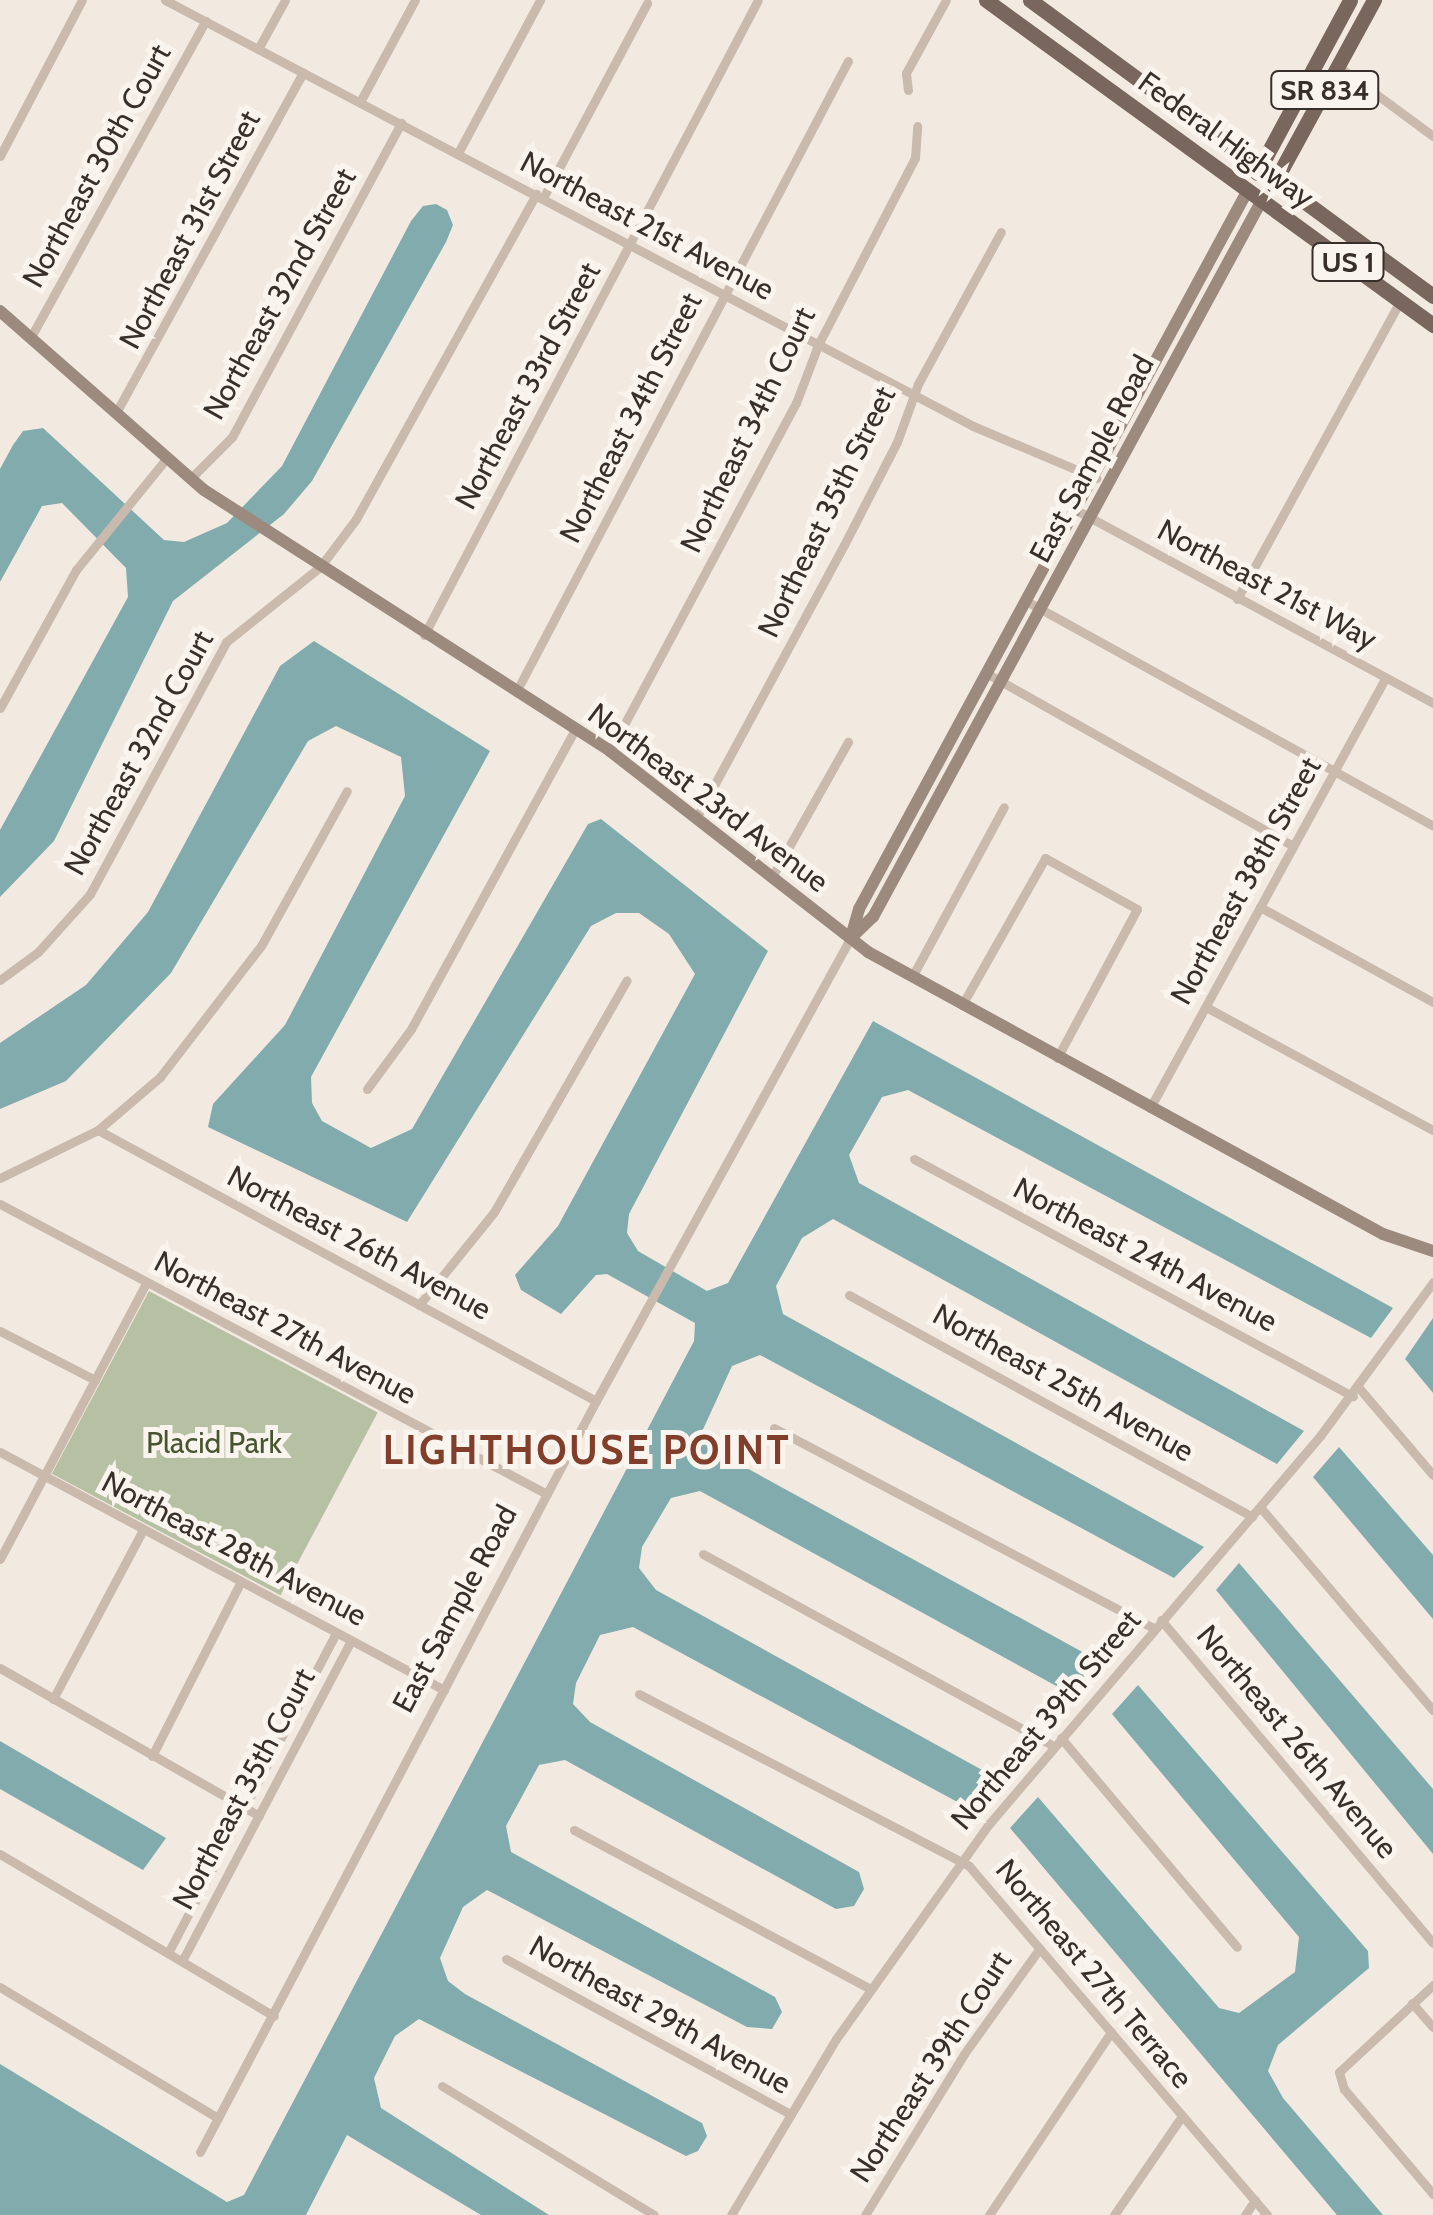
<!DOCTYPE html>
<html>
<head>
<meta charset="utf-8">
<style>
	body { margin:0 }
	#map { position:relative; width:1433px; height:2215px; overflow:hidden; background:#f2eae1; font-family:Cabin,sans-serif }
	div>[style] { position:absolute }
	.green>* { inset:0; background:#b6c0a2; transform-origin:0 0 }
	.water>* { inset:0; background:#82abad }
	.street>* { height:9px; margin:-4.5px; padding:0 4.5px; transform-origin:4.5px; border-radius:4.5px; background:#c9baad }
	.secondary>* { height:12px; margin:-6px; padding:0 6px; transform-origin:6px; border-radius:6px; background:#9d8a7f }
	.primary>* { height:15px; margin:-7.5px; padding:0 7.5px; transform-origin:7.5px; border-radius:7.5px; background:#79675e }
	span { translate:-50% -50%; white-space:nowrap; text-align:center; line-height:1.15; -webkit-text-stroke:10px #f9f4ed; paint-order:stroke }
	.shield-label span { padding:2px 8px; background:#f9f4ed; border:2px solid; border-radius:8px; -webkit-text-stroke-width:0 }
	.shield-label { font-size:28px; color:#382f2b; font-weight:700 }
	.street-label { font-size:30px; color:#382f2b }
	.park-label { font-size:30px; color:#485531 }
	.district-label { font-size:40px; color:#813f2b; font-weight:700; letter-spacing:2.5px }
</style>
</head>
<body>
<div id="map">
	<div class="green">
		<div style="left:149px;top:1291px;width:259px;height:207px;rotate:28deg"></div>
	</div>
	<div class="water">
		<div style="clip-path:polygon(436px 204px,447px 210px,453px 225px,446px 242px,312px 481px,284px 514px,173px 601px,54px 841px,0 897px,0 830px,128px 597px,126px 568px,62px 503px,42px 506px,0 582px,0 469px,13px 445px,23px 431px,43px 428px,164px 540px,184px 542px,227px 523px,282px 466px,411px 221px,423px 206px)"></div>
		<div style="clip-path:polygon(314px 641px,490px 751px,311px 1077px,312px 1103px,322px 1121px,371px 1148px,412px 1129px,588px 824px,601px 819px,768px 951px,629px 1214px,627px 1233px,638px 1251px,707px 1291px,728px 1283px,873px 1021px,1393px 1308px,1371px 1338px,908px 1090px,882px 1097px,849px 1155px,859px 1183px,1304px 1431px,1277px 1464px,833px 1219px,802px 1238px,776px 1286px,783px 1314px,1204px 1547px,1174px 1578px,760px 1355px,732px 1366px,700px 1436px,721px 1454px,1097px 1660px,1071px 1694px,700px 1491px,671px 1498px,642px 1547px,639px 1568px,656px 1590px,1002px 1781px,976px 1812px,633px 1627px,600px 1635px,576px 1683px,573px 1704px,590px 1722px,859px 1872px,864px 1889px,854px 1906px,836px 1909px,565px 1760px,539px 1765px,506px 1826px,511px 1852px,775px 1997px,782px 2012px,772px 2029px,747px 2027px,487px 1890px,463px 1907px,440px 1958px,448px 1981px,465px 1994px,702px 2123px,707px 2136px,698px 2151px,686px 2156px,419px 2019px,395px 2036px,374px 2078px,381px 2108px,549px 2215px,481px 2215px,347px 2135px,306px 2215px,0 2215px,0 2064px,227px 2202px,244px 2195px,694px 1341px,695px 1323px,607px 1274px,596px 1275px,561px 1314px,521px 1290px,515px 1275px,558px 1226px,695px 974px,669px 934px,639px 913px,616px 913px,591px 926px,407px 1222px,208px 1127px,213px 1104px,285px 1025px,405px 796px,401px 757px,336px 726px,308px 741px,171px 973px,66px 1081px,0 1109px,0 1043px,86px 985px,148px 912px,280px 666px)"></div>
		<div style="clip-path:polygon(1433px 1318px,1433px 1393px,1405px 1359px)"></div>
		<div style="clip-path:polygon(1339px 1447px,1433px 1555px,1433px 1619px,1313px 1477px)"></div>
		<div style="clip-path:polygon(1239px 1563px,1433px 1789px,1433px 1854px,1216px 1590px)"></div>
		<div style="clip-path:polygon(1138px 1685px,1368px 1951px,1369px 1968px,1278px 2045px,1268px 2071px,1283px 2098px,1383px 2215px,1337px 2215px,1010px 1828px,1038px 1797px,1219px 2008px,1239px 2013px,1295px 1972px,1299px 1937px,1112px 1714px)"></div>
		<div style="clip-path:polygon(0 1741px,166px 1838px,143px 1870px,0 1789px)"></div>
	</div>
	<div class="street">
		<div style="left:165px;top:0;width:913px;rotate:27.8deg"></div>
		<div style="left:973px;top:426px;width:134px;rotate:22.9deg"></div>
		<div style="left:258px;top:49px;width:56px;rotate:-61.1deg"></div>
		<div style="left:1338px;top:66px;width:118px;rotate:36.4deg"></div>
		<div style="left:908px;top:90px;width:17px;rotate:-97deg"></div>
		<div style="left:906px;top:73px;width:83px;rotate:-61.3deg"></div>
		<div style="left:360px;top:102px;width:116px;rotate:-61.7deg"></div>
		<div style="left:458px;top:153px;width:174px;rotate:-61.8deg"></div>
		<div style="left:0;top:156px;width:176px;rotate:-62.3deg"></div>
		<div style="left:543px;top:198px;width:221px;rotate:-61.9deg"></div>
		<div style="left:32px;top:335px;width:359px;rotate:-61.1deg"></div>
		<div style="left:118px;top:409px;width:384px;rotate:-61.2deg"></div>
		<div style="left:190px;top:479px;width:59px;rotate:-45deg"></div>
		<div style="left:232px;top:437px;width:357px;rotate:-61.7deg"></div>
		<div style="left:1078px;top:511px;width:404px;rotate:28.4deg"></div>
		<div style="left:1237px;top:599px;width:340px;rotate:-61.3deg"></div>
		<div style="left:1028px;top:602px;width:463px;rotate:28.9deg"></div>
		<div style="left:424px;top:635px;width:717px;rotate:-62.26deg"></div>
		<div style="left:988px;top:674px;width:350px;rotate:29.4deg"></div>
		<div style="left:516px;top:692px;width:713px;rotate:-62.25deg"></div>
		<div style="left:0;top:708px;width:158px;rotate:-61.2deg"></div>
		<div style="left:76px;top:570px;width:143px;rotate:-51deg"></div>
		<div style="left:610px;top:751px;width:395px;rotate:-61.9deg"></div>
		<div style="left:796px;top:403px;width:62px;rotate:-69.2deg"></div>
		<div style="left:818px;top:345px;width:211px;rotate:-62.6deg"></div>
		<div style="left:915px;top:158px;width:32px;rotate:-86deg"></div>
		<div style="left:698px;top:815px;width:307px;rotate:-61.6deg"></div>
		<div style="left:844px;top:545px;width:116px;rotate:-62.8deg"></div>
		<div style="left:897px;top:442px;width:62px;rotate:-70.1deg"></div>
		<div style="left:918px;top:384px;width:173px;rotate:-61.4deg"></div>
		<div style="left:773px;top:875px;width:153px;rotate:-60.6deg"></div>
		<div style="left:1260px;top:907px;width:197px;rotate:28.8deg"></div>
		<div style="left:912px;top:977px;width:193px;rotate:-61.6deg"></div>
		<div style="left:0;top:980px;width:47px;rotate:-36.4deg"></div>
		<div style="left:38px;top:952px;width:78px;rotate:-48.1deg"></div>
		<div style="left:90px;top:894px;width:286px;rotate:-61.6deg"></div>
		<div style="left:226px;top:642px;width:120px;rotate:-38.6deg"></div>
		<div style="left:320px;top:567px;width:60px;rotate:-53.1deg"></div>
		<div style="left:356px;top:519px;width:372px;rotate:-61deg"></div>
		<div style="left:962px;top:1005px;width:169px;rotate:-60.5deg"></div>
		<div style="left:1045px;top:858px;width:105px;rotate:29deg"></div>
		<div style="left:1137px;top:909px;width:169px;rotate:118.2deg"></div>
		<div style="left:1206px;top:1007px;width:258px;rotate:28.5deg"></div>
		<div style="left:367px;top:1089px;width:74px;rotate:-53.7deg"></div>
		<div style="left:411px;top:1029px;width:342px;rotate:-61.3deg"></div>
		<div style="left:1150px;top:1108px;width:490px;rotate:-61.3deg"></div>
		<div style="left:98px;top:1130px;width:567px;rotate:28.55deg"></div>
		<div style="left:914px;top:1159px;width:499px;rotate:28.4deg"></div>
		<div style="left:0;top:1178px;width:109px;rotate:-26.1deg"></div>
		<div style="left:98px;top:1130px;width:82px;rotate:-40.5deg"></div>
		<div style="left:160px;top:1077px;width:165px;rotate:-52.4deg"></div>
		<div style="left:261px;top:946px;width:177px;rotate:-61deg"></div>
		<div style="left:0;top:1204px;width:619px;rotate:27.93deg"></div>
		<div style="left:849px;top:1295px;width:460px;rotate:28.8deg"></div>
		<div style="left:419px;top:1305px;width:119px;rotate:-51.1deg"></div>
		<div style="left:494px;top:1212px;width:267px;rotate:-60.2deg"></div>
		<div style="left:0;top:1331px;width:107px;rotate:27.3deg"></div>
		<div style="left:1359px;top:1388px;width:114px;rotate:49.6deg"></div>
		<div style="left:774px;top:1428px;width:429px;rotate:27.8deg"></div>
		<div style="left:0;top:1452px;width:504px;rotate:28.19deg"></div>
		<div style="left:1260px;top:1507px;width:267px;rotate:49.6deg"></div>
		<div style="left:703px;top:1554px;width:400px;rotate:28.7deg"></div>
		<div style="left:0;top:1559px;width:312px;rotate:-62.1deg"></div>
		<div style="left:1161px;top:1620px;width:422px;rotate:49.9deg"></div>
		<div style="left:0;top:1668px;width:298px;rotate:29.7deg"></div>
		<div style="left:639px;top:1694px;width:372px;rotate:27.5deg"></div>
		<div style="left:969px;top:1866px;width:459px;rotate:49.5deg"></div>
		<div style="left:53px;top:1699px;width:191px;rotate:-62deg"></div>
		<div style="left:1061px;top:1738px;width:273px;rotate:49.9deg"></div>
		<div style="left:152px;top:1756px;width:194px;rotate:-63deg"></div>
		<div style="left:574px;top:1830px;width:336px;rotate:28.2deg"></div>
		<div style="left:0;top:1854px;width:318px;rotate:30.6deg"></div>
		<div style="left:168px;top:1953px;width:361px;rotate:-62.3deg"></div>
		<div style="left:506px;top:1959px;width:324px;rotate:28.6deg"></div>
		<div style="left:182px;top:1961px;width:362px;rotate:-62.2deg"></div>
		<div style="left:1433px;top:1985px;width:128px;rotate:137.2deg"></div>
		<div style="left:1339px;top:2072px;width:18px;rotate:74deg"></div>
		<div style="left:1344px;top:2089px;width:138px;rotate:49.7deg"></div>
		<div style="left:0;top:1987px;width:254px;rotate:31deg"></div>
		<div style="left:1412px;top:2003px;width:32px;rotate:49deg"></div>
		<div style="left:442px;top:2086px;width:248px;rotate:31.3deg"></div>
		<div style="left:200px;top:2152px;width:849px;rotate:-62.2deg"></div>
		<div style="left:596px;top:1401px;width:529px;rotate:-61.21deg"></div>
		<div style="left:731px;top:2215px;width:205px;rotate:-59.2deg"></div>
		<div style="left:836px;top:2039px;width:264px;rotate:-54.6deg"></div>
		<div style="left:989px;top:1824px;width:510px;rotate:-49.53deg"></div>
		<div style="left:1320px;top:1436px;width:191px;rotate:-53.7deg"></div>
		<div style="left:865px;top:2215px;width:189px;rotate:-58.4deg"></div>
		<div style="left:964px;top:2054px;width:130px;rotate:-54.4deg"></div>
		<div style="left:989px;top:2215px;width:220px;rotate:-56.3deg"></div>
		<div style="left:1114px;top:2215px;width:120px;rotate:-55.5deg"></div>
		<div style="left:1245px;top:2215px;width:18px;rotate:-56deg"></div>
	</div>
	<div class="secondary">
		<div style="left:0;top:311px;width:271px;rotate:41.3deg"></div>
		<div style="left:204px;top:490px;width:483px;rotate:32.7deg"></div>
		<div style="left:610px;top:751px;width:327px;rotate:37.9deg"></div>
		<div style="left:868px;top:952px;width:587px;rotate:28.7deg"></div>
		<div style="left:1383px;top:1234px;width:53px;rotate:18.8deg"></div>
		<div style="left:853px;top:936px;width:28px;rotate:-44deg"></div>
		<div style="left:873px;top:917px;width:816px;rotate:-61.52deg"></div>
		<div style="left:851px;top:937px;width:29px;rotate:-74deg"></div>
		<div style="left:859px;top:909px;width:817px;rotate:-61.59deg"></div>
	</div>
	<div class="primary">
		<div style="left:986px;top:0;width:553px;rotate:36.02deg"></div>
		<div style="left:1030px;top:0;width:500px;rotate:36.3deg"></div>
		<div style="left:1257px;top:173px;width:196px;rotate:-61.7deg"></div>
		<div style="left:1273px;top:185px;width:211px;rotate:-61.4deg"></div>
	</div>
	<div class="shield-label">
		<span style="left:1325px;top:90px">SR 834</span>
		<span style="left:1348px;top:262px">US 1</span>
	</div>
	<div class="street-label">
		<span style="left:1226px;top:140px;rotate:36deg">Federal Highway</span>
		<span style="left:97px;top:166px;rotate:-61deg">Northeast 30th Court</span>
		<span style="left:647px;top:226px;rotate:28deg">Northeast 21st Avenue</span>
		<span style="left:190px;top:230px;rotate:-62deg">Northeast 31st Street</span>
		<span style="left:280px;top:294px;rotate:-61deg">Northeast 32nd Street</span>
		<span style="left:528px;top:386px;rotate:-62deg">Northeast 33rd Street</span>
		<span style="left:631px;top:418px;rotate:-63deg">Northeast 34th Street</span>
		<span style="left:748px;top:430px;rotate:-64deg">Northeast 34th Court</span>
		<span style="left:1092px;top:459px;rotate:-62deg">East Sample Road</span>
		<span style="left:827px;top:512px;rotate:-64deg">Northeast 35th Street</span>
		<span style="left:1267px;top:585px;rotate:28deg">Northeast 21st Way</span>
		<span style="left:139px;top:753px;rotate:-61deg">Northeast 32nd Court</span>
		<span style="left:708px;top:798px;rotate:37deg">Northeast 23rd Avenue</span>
		<span style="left:1246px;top:881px;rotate:-61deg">Northeast 38th Street</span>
		<span style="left:359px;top:1243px;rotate:28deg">Northeast 26th Avenue</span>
		<span style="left:1145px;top:1255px;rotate:28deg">Northeast 24th Avenue</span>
		<span style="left:285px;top:1328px;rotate:28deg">Northeast 27th Avenue</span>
		<span style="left:1063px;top:1383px;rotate:29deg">Northeast 25th Avenue</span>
		<span style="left:234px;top:1549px;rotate:28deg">Northeast 28th Avenue</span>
		<span style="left:455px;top:1609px;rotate:-62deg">East Sample Road</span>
		<span style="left:1046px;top:1720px;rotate:-50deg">Northeast 39th Street</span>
		<span style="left:1297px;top:1742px;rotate:50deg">Northeast 26th Avenue</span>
		<span style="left:244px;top:1789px;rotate:-62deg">Northeast 35th Court</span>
		<span style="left:1094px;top:1974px;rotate:50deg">Northeast 27th Terrace</span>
		<span style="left:660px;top:2015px;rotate:29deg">Northeast 29th Avenue</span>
		<span style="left:931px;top:2067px;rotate:-57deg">Northeast 39th Court</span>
	</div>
	<div class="park-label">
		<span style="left:214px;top:1443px">Placid Park</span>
	</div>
	<div class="district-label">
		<span style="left:587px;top:1450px">LIGHTHOUSE POINT</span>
	</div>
</div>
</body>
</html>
